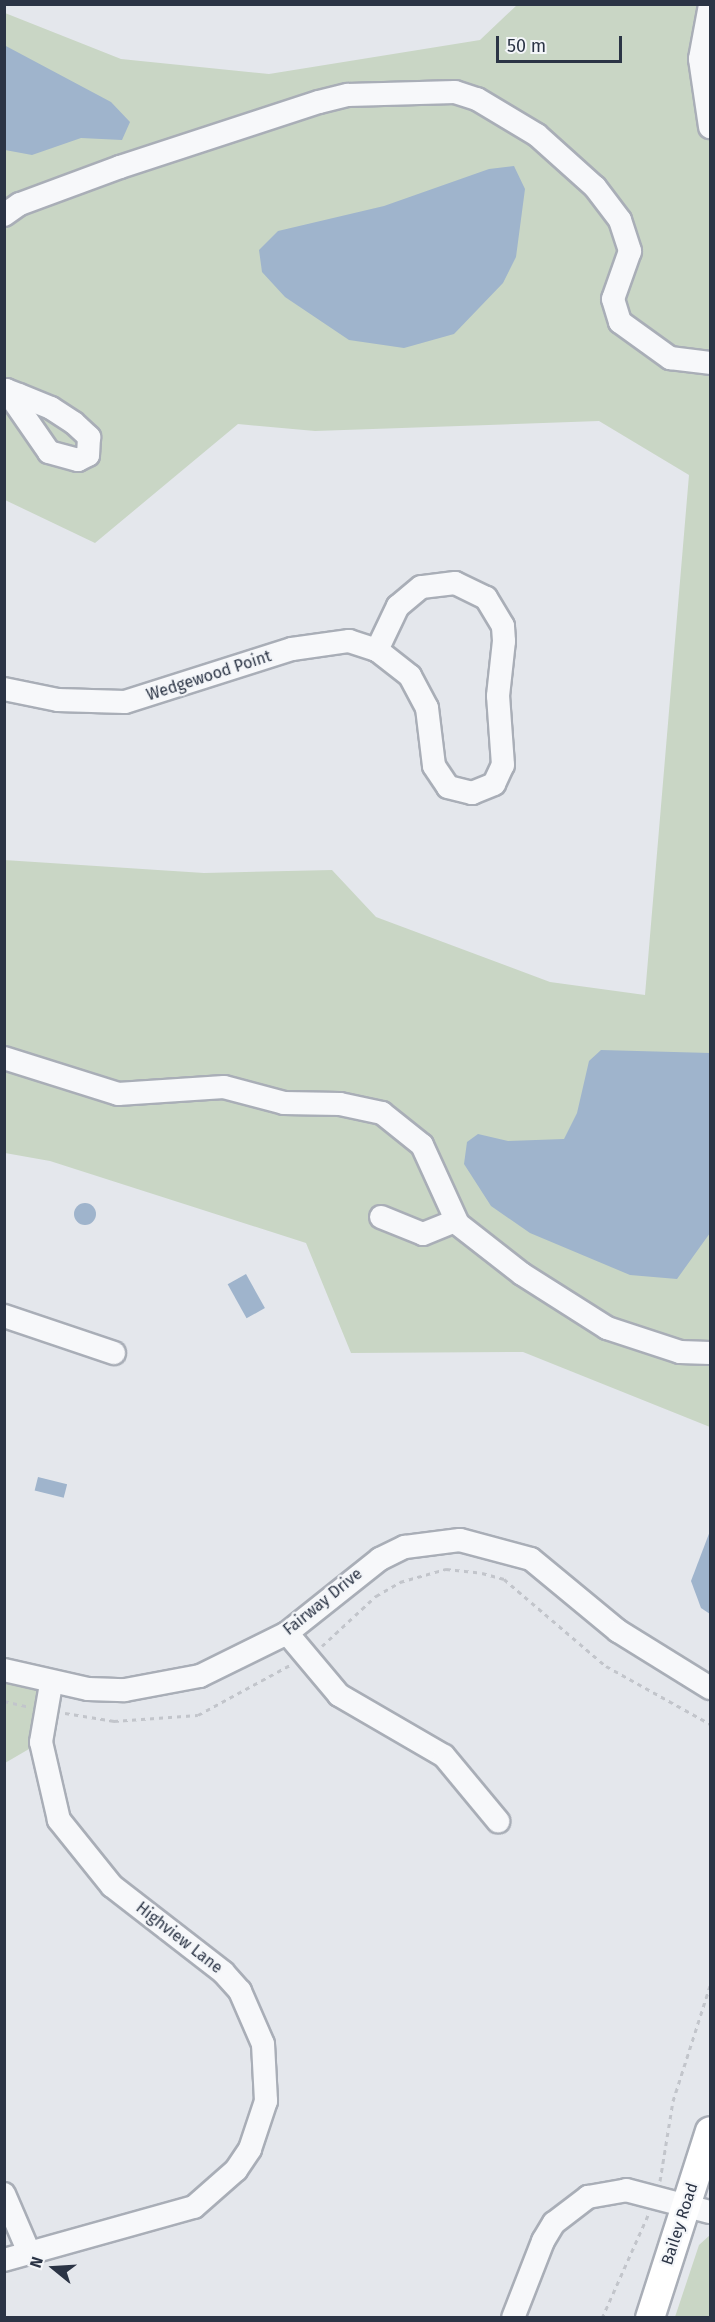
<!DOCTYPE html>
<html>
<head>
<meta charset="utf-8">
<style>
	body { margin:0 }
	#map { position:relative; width:715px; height:2322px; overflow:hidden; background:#e4e7ec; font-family:"Fira Sans",sans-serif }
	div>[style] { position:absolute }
	.green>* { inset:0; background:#c9d6c5 }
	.water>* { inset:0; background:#9fb4cc; transform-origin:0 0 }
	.round { border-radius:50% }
	.path>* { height:3px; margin-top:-1.5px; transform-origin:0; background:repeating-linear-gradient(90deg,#c2c5cb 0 4.5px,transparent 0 9px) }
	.roads { filter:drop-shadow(2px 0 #a9aeb7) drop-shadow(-2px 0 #a9aeb7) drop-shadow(0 2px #a9aeb7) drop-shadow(0 -2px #a9aeb7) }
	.minor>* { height:22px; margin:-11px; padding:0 11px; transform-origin:11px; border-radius:11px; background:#f7f8fa }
	.major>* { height:28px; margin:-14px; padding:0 14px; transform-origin:14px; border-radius:14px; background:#fff }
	span { translate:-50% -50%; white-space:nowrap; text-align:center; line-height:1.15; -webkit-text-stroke:4.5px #f4f6f9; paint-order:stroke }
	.street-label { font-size:16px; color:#2b3445 }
	.frame { position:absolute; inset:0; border:6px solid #2b3445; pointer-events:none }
	.north { position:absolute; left:24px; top:2238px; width:60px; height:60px; -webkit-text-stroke:4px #f4f6f9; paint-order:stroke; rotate:288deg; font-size:16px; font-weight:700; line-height:24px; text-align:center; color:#2b3445 }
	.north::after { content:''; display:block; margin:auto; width:21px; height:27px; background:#2b3445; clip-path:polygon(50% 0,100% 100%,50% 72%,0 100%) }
	.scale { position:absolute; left:496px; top:36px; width:126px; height:27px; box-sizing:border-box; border:3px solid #2b3445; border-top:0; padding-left:8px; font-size:18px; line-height:21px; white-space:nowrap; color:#2b3445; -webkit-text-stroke:4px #f4f6f9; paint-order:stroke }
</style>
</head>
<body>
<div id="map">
	<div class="green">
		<div style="clip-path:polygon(517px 5px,710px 5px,710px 1427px,523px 1352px,351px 1353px,306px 1243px,50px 1161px,5px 1153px,4px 860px,204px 873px,332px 870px,376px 917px,550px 982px,645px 995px,689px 475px,599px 421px,315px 431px,238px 424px,95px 543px,5px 500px,5px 13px,121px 59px,269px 74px,480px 40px)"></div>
		<div style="clip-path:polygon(5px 1670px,51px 1684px,41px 1742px,5px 1763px)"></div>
		<div style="clip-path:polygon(710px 2235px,710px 2317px,675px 2317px,699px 2245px)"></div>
	</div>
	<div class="water">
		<div style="clip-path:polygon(4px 45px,111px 102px,130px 122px,122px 140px,81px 138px,32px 155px,5px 150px)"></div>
		<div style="clip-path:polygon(514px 166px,525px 189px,516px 257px,503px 283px,454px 334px,404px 348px,349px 340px,285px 297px,262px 272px,259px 250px,278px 231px,384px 206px,489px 169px)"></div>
		<div style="clip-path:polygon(601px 1050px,710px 1053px,710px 1233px,677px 1279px,630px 1275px,530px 1233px,491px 1206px,464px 1164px,467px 1142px,478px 1134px,508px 1141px,564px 1139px,577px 1113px,589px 1061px)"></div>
		<div class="round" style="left:74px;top:1203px;width:22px;height:22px"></div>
		<div style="left:246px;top:1274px;width:39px;height:21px;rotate:61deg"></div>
		<div style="left:38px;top:1477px;width:30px;height:14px;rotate:14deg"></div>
		<div style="clip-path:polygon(710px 1531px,710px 1614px,701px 1608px,691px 1581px)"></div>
	</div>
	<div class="path">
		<div style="left:322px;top:1646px;width:74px;rotate:-42.8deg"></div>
		<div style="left:376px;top:1596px;width:28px;rotate:-30deg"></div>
		<div style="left:400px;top:1582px;width:48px;rotate:-15.8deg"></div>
		<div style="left:446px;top:1569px;width:36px;rotate:6deg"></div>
		<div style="left:482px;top:1573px;width:23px;rotate:15deg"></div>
		<div style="left:504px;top:1579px;width:134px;rotate:40.5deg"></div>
		<div style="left:606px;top:1666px;width:119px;rotate:29.1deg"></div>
		<div style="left:4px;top:1701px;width:26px;rotate:13deg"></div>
		<div style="left:65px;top:1713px;width:50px;rotate:9.3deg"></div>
		<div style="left:114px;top:1721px;width:84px;rotate:-4.1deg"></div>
		<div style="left:198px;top:1715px;width:105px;rotate:-28.5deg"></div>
		<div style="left:660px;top:2181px;width:81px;rotate:-80.8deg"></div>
		<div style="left:673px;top:2101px;width:121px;rotate:-72.2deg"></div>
		<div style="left:602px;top:2318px;width:113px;rotate:-65.9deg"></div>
	</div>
	<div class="roads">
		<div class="minor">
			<div style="left:710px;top:5px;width:55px;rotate:100.5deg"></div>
			<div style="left:700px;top:59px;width:69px;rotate:81.6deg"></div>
			<div style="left:4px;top:215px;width:19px;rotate:-35deg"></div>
			<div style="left:20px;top:204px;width:107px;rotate:-20.3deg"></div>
			<div style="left:120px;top:167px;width:209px;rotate:-18.1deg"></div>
			<div style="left:319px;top:102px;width:30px;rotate:-14deg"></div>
			<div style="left:348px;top:95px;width:107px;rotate:-1.6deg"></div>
			<div style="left:455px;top:92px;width:23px;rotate:18deg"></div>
			<div style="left:477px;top:99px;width:70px;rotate:31deg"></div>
			<div style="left:537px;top:135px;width:78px;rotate:41.9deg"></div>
			<div style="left:595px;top:187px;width:41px;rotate:52.9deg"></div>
			<div style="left:620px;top:220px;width:33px;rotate:72deg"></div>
			<div style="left:630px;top:251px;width:51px;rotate:109.5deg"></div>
			<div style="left:613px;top:299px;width:24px;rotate:73deg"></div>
			<div style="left:620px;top:322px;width:62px;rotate:35.8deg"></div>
			<div style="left:670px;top:358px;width:40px;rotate:7.1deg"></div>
			<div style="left:4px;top:390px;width:2px"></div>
			<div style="left:6px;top:390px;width:14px;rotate:21deg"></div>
			<div style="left:19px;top:395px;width:35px;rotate:22deg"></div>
			<div style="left:51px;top:408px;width:27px;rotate:33deg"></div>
			<div style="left:74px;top:423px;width:21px;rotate:43deg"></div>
			<div style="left:89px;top:437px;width:18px;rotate:93deg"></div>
			<div style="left:88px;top:455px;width:11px;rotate:153deg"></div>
			<div style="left:78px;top:460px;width:30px;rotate:-165deg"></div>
			<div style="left:49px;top:452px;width:75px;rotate:-124.7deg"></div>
			<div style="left:4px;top:689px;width:55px;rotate:11.5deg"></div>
			<div style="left:58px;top:700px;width:67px;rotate:1.7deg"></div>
			<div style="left:125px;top:702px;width:175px;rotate:-17.6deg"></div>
			<div style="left:292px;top:649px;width:58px;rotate:-8deg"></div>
			<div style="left:349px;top:641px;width:29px;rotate:18deg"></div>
			<div style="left:377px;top:650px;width:42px;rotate:38.2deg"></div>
			<div style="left:410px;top:676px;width:36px;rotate:62deg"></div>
			<div style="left:427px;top:708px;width:58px;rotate:83.1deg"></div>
			<div style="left:434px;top:766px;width:25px;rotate:56deg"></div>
			<div style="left:448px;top:787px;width:25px;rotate:14deg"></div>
			<div style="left:472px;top:793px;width:24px;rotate:-22deg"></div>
			<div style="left:494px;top:784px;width:21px;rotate:-65deg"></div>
			<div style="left:503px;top:765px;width:69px;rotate:-94.1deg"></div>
			<div style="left:498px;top:696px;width:55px;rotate:-83.8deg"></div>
			<div style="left:504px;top:641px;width:15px;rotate:-94deg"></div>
			<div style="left:503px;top:626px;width:33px;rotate:-121deg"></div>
			<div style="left:486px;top:598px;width:34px;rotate:-154deg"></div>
			<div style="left:455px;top:583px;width:34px;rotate:173deg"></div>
			<div style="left:421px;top:587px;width:30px;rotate:140deg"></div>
			<div style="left:398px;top:606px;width:49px;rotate:115.5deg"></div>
			<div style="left:4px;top:1058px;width:120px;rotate:17.5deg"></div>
			<div style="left:118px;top:1094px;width:106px;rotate:-3.8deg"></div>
			<div style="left:224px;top:1087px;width:62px;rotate:14.9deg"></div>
			<div style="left:284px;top:1103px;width:56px;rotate:1deg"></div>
			<div style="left:340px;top:1104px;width:43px;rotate:12.1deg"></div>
			<div style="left:382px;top:1113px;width:51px;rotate:38.7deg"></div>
			<div style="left:422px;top:1145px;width:87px;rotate:65.5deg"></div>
			<div style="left:458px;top:1224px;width:81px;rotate:38deg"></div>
			<div style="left:522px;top:1274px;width:101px;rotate:32.4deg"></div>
			<div style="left:607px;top:1328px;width:77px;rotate:18.2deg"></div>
			<div style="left:680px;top:1352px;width:30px;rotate:2deg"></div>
			<div style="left:381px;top:1217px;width:45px;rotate:22deg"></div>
			<div style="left:423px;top:1234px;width:35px;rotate:-22deg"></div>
			<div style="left:4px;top:1316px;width:116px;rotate:18.6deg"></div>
			<div style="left:287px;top:1633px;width:81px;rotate:50deg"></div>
			<div style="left:339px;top:1695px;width:121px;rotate:30.2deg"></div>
			<div style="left:444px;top:1756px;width:85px;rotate:50.3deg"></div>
			<div style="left:4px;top:1670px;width:86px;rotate:12.7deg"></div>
			<div style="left:88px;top:1689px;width:37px;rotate:2deg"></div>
			<div style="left:125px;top:1690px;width:76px;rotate:-10.6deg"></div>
			<div style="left:200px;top:1676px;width:97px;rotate:-26.3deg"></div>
			<div style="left:287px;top:1633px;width:119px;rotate:-38.5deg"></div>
			<div style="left:380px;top:1559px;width:28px;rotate:-26deg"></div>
			<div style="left:405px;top:1547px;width:55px;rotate:-7.3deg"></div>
			<div style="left:460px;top:1540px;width:73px;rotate:15deg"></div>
			<div style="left:531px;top:1559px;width:113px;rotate:39.6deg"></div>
			<div style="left:618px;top:1631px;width:108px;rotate:31.8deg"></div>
			<div style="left:4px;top:2194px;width:61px;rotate:66.8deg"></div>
			<div style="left:4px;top:2260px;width:197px;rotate:-15.6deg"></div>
			<div style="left:194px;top:2207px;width:56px;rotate:-41.4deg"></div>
			<div style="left:236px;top:2170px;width:25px;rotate:-56deg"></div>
			<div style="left:250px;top:2149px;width:51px;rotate:-71.6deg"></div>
			<div style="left:266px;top:2101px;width:57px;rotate:-93deg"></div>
			<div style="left:263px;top:2044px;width:58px;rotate:-113.5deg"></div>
			<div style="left:240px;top:1991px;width:25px;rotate:-132deg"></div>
			<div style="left:223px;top:1972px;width:140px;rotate:-142.2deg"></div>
			<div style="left:112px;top:1886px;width:85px;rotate:-128.8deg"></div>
			<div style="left:59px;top:1820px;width:80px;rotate:-103deg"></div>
			<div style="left:41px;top:1742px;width:59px;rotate:-80.2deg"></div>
			<div style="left:513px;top:2318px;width:83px;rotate:-68.7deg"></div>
			<div style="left:543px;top:2241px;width:21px;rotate:-59deg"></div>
			<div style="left:554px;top:2223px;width:43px;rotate:-37.4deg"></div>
			<div style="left:588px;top:2197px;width:39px;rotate:-10deg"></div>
			<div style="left:626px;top:2190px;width:87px;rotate:14.7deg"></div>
		</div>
		<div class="major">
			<div style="left:650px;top:2318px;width:196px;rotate:-72.2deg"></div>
		</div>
	</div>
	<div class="street-label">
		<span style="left:209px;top:676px;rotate:-18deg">Wedgewood Point</span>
		<span style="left:323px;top:1602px;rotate:-39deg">Fairway Drive</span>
		<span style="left:179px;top:1938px;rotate:38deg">Highview Lane</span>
		<span style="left:680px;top:2224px;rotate:-72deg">Bailey Road</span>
	</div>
	<div class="frame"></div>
	<div class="north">N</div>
	<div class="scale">50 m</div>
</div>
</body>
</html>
